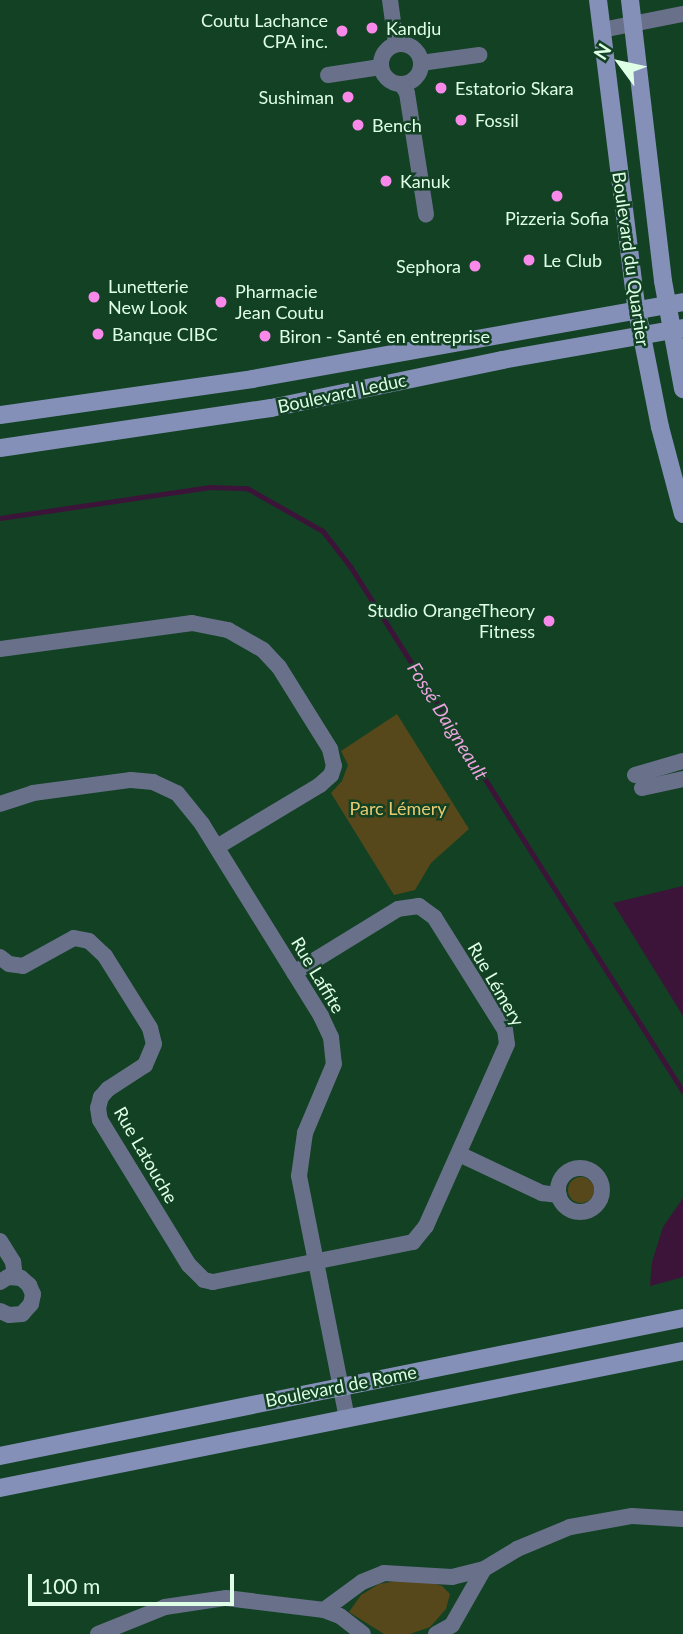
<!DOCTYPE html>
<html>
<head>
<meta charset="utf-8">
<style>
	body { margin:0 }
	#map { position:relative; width:683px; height:1634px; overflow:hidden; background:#124123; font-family:Lato,sans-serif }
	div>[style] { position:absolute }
	.green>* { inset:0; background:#56481a }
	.round { border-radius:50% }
	.water>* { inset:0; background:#3d1439 }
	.stream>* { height:4.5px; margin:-2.25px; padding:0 2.25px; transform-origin:2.25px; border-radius:2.25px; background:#3d1439 }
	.street>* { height:16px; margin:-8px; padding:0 8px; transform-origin:8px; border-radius:8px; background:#68708a }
	.street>.ring { margin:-8px; padding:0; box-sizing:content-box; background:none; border:16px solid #68708a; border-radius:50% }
	.secondary>* { height:18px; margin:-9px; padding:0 9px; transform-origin:9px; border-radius:9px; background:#8490b8 }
	.dots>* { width:19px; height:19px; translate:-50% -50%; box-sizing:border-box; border:4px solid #124123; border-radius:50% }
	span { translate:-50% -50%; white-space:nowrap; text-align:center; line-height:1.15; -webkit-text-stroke:5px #124123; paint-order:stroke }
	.poi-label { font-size:18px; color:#dffee6 }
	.right { translate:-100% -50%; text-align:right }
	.left { translate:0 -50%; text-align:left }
	.street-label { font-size:18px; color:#dffee6 }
	.park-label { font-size:18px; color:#e6ca71 }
	.water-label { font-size:19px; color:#eba4e0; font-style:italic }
	.north { position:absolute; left:585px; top:28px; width:70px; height:70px; -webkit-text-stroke:5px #124123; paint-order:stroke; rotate:303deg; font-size:19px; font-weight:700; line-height:28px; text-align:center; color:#dffee6 }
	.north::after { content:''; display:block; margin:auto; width:24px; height:32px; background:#dffee6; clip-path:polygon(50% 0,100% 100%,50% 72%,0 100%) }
	.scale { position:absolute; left:28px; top:1574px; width:206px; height:32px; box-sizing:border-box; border:4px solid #dffee6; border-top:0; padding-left:9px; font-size:21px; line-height:24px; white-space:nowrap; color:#dffee6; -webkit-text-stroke:5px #124123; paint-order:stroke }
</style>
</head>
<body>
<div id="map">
	<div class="green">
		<div style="clip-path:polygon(397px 714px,469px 829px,431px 863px,415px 890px,394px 895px,331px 793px,342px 781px,348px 765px,341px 751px)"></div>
		<div class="round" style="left:568px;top:1177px;width:26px;height:26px"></div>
		<div style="clip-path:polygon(402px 1580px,430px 1582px,442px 1586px,450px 1594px,446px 1609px,430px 1627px,410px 1634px,384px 1634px,349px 1612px,361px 1595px,379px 1584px)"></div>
	</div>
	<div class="water">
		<div style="clip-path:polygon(683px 886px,683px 1016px,613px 903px)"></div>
		<div style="clip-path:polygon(683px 1198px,683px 1277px,650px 1286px,652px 1262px,663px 1227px)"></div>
	</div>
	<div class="stream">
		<div style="left:0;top:518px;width:212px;rotate:-8.4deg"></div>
		<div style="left:210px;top:487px;width:37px;rotate:2deg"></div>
		<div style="left:247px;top:488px;width:87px;rotate:29.5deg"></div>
		<div style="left:323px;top:531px;width:46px;rotate:52.1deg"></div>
		<div style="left:351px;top:567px;width:620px;rotate:57.64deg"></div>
	</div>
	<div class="street">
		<div style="left:390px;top:0;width:44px;rotate:82.2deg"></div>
		<div style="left:602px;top:30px;width:83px;rotate:-11.2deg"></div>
		<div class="ring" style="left:381px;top:44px;width:24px;height:24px"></div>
		<div style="left:421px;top:63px;width:59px;rotate:-7.9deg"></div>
		<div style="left:328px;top:75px;width:53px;rotate:-8.7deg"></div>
		<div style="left:402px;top:85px;width:9px;rotate:58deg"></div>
		<div style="left:407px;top:93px;width:123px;rotate:81.1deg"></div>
		<div style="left:0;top:649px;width:194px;rotate:-7.7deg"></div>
		<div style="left:192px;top:623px;width:37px;rotate:11deg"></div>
		<div style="left:228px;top:630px;width:40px;rotate:29.7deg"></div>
		<div style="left:263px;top:650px;width:23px;rotate:47deg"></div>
		<div style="left:279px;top:667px;width:97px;rotate:58.1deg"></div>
		<div style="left:330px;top:749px;width:17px;rotate:77deg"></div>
		<div style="left:334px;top:766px;width:9px;rotate:108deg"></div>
		<div style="left:331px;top:775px;width:15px;rotate:138deg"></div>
		<div style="left:320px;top:785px;width:120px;rotate:149deg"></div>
		<div style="left:635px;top:775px;width:50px;rotate:-16.3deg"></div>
		<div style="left:642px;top:788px;width:42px;rotate:-12.4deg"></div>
		<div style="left:0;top:804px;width:35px;rotate:-18deg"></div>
		<div style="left:33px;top:793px;width:99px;rotate:-7.6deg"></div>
		<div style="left:131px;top:780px;width:22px;rotate:5deg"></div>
		<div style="left:153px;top:782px;width:26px;rotate:25deg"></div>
		<div style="left:177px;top:793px;width:40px;rotate:51deg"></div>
		<div style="left:202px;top:824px;width:226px;rotate:58.2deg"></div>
		<div style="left:321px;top:1016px;width:23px;rotate:65deg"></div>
		<div style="left:331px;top:1037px;width:27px;rotate:84deg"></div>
		<div style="left:334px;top:1064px;width:75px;rotate:112.8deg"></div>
		<div style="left:305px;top:1133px;width:43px;rotate:97.9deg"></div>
		<div style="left:299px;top:1176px;width:248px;rotate:78.8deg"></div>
		<div style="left:0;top:957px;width:11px;rotate:38deg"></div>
		<div style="left:9px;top:964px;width:14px;rotate:8deg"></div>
		<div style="left:23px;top:966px;width:58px;rotate:-28.8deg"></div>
		<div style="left:74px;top:938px;width:15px;rotate:11deg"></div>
		<div style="left:89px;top:941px;width:22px;rotate:43deg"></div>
		<div style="left:105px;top:956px;width:85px;rotate:58deg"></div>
		<div style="left:150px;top:1028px;width:16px;rotate:76deg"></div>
		<div style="left:154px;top:1044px;width:23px;rotate:113deg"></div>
		<div style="left:145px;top:1065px;width:44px;rotate:147deg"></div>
		<div style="left:108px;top:1089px;width:11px;rotate:131deg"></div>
		<div style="left:101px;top:1097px;width:11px;rotate:105deg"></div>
		<div style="left:98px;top:1108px;width:12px;rotate:81deg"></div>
		<div style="left:100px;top:1120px;width:170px;rotate:58.5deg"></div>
		<div style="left:189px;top:1265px;width:21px;rotate:45deg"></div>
		<div style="left:204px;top:1280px;width:9px;rotate:13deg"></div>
		<div style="left:213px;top:1282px;width:204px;rotate:-11.3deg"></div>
		<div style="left:413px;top:1242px;width:21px;rotate:-51deg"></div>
		<div style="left:426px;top:1226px;width:199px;rotate:-66deg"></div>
		<div style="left:507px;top:1044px;width:14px;rotate:-98deg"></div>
		<div style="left:505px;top:1030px;width:133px;rotate:-122.1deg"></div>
		<div style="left:434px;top:917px;width:19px;rotate:-144deg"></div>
		<div style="left:419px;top:906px;width:21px;rotate:172deg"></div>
		<div style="left:398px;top:909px;width:122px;rotate:148.4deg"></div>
		<div style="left:459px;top:1154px;width:92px;rotate:25.2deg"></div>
		<div style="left:542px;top:1193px;width:17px;rotate:7deg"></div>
		<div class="ring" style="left:558px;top:1168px;width:28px;height:28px"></div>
		<div style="left:0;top:1241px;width:25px;rotate:58deg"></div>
		<div style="left:13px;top:1262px;width:15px;rotate:82deg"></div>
		<div style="left:0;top:1282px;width:9px;rotate:-32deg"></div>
		<div style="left:8px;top:1277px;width:13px;rotate:4deg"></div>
		<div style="left:21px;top:1278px;width:11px;rotate:41deg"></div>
		<div style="left:29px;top:1285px;width:10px;rotate:66deg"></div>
		<div style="left:33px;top:1294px;width:10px;rotate:101deg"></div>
		<div style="left:31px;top:1304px;width:13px;rotate:132deg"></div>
		<div style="left:22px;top:1314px;width:13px;rotate:176deg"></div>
		<div style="left:9px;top:1315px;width:10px;rotate:-156deg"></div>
		<div style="left:324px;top:1610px;width:47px;rotate:-36.4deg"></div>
		<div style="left:362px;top:1582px;width:24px;rotate:-22deg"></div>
		<div style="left:384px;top:1573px;width:68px;rotate:3.4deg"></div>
		<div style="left:452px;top:1577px;width:33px;rotate:-14deg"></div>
		<div style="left:484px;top:1569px;width:39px;rotate:-31deg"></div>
		<div style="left:517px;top:1549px;width:57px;rotate:-22.5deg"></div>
		<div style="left:570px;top:1527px;width:63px;rotate:-10.1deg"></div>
		<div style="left:632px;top:1516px;width:51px;rotate:3.4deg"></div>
		<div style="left:98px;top:1634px;width:72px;rotate:-21.9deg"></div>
		<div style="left:165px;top:1607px;width:62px;rotate:-8.4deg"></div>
		<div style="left:226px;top:1598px;width:99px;rotate:7deg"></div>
		<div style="left:324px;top:1610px;width:17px;rotate:21deg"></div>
		<div style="left:340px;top:1616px;width:29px;rotate:38deg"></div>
		<div style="left:436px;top:1634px;width:18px;rotate:-29deg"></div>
		<div style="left:452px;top:1625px;width:64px;rotate:-60.3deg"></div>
	</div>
	<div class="secondary">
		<div style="left:598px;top:0;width:313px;rotate:82.9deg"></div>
		<div style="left:637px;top:311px;width:118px;rotate:78.8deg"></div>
		<div style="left:660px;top:427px;width:90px;rotate:75.2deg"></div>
		<div style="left:630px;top:0;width:283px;rotate:83.3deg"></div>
		<div style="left:663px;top:281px;width:110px;rotate:79.5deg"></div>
		<div style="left:0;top:415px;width:255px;rotate:-8.1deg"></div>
		<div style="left:252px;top:379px;width:438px;rotate:-10.1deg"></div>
		<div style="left:0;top:448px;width:274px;rotate:-8.4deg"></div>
		<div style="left:271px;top:408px;width:236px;rotate:-11.7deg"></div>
		<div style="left:502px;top:360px;width:184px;rotate:-10deg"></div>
		<div style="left:0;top:1456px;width:697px;rotate:-11.42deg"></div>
		<div style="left:0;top:1488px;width:697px;rotate:-11.34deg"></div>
	</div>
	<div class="dots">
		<div style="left:372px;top:28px;background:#f888ea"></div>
		<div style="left:342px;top:31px;background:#f888ea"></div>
		<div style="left:441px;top:88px;background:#f888ea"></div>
		<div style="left:348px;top:97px;background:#f888ea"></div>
		<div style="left:461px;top:120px;background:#f888ea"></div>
		<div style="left:358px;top:125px;background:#f888ea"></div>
		<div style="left:386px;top:181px;background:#f888ea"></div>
		<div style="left:557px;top:196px;background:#f888ea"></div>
		<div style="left:529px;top:260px;background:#f888ea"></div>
		<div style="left:475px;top:266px;background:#f888ea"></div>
		<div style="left:94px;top:297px;background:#f888ea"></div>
		<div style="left:221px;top:302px;background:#f888ea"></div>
		<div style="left:98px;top:334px;background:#f888ea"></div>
		<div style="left:265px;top:336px;background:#f888ea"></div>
		<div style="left:549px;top:621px;background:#f888ea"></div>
	</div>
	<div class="poi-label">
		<span class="right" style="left:328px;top:31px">Coutu Lachance<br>CPA inc.</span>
		<span class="left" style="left:386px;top:28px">Kandju</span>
		<span class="left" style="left:455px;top:88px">Estatorio Skara</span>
		<span class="right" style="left:334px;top:97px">Sushiman</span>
		<span class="left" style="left:475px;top:120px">Fossil</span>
		<span class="left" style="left:372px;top:125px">Bench</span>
		<span class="left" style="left:400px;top:181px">Kanuk</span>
		<span style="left:557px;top:218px">Pizzeria Sofia</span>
		<span class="left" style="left:543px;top:260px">Le Club</span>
		<span class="right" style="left:461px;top:266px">Sephora</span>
		<span class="left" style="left:108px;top:297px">Lunetterie<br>New Look</span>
		<span class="left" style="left:235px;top:302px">Pharmacie<br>Jean Coutu</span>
		<span class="left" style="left:112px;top:334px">Banque CIBC</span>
		<span class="left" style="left:279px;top:336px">Biron - Santé en entreprise</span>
		<span class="right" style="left:535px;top:621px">Studio OrangeTheory<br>Fitness</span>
	</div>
	<div class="street-label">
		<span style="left:631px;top:259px;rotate:82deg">Boulevard du Quartier</span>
		<span style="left:342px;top:393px;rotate:-12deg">Boulevard Leduc</span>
		<span style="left:318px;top:975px;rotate:59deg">Rue Laffite</span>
		<span style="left:496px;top:984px;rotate:60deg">Rue Lémery</span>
		<span style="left:146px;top:1155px;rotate:60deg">Rue Latouche</span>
		<span style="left:341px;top:1386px;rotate:-11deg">Boulevard de Rome</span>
	</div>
	<div class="park-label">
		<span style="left:398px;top:808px">Parc Lémery</span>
	</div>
	<div class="water-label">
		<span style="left:448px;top:721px;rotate:58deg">Fossé Daigneault</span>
	</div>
	<div class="north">N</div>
	<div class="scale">100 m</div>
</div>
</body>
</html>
